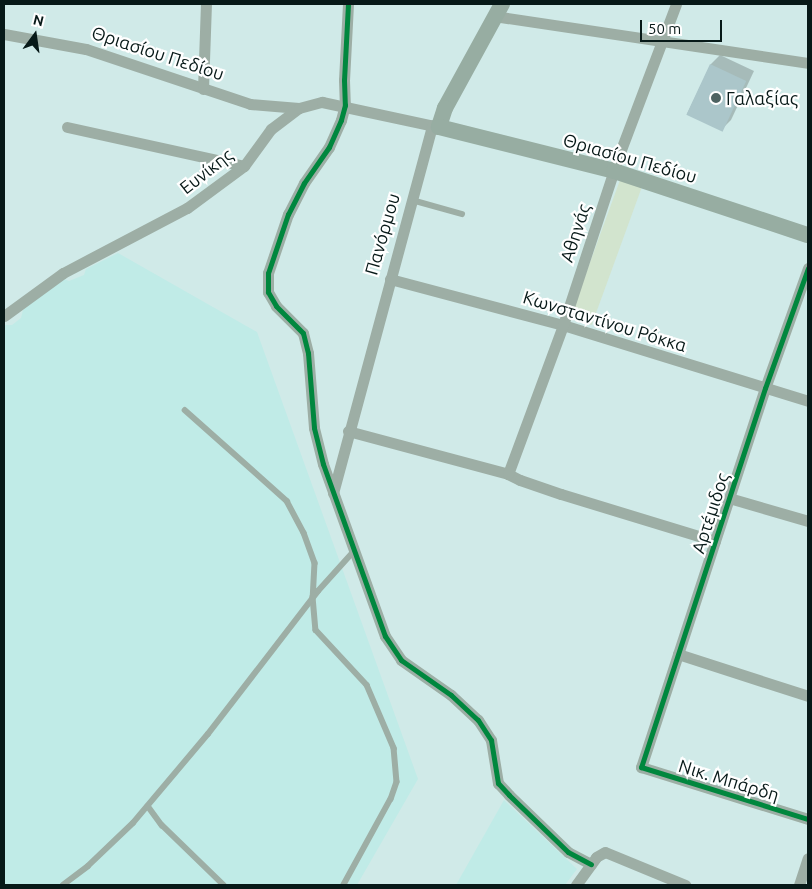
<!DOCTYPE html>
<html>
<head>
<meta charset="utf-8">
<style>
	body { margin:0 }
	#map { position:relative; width:812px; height:889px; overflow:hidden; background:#d0eae8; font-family:Ubuntu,sans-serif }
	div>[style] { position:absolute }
	.built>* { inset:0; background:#c0ebe7 }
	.green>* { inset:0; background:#d2e4ce; transform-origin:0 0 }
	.shadow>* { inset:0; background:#0003 }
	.building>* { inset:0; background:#abc6ca; transform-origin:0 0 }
	.service>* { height:5.5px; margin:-2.75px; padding:0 2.75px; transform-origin:2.75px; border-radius:2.75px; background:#9daea5 }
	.minor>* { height:11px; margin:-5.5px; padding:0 5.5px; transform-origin:5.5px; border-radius:5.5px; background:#9daea5 }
	.secondary>* { height:16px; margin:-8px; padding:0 8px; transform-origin:8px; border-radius:8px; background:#97ada2 }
	.cycleway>* { height:5px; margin:-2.5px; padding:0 2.5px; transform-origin:2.5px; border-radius:2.5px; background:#00873e }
	.dots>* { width:14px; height:14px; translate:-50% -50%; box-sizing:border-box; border:2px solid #fff; border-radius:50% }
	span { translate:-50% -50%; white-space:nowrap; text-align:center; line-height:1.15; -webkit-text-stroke:4.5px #fff; paint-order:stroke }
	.street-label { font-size:18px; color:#071918 }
	.poi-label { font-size:18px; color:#071918 }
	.left { translate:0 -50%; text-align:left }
	.frame { position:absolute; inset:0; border:5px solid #071918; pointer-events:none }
	.north { position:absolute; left:10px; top:10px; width:50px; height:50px; -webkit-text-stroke:4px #fff; paint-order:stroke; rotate:14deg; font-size:14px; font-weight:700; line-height:20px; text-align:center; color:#071918 }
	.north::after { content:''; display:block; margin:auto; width:18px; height:22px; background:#071918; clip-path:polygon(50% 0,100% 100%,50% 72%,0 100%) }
	.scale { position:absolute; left:640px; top:20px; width:82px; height:22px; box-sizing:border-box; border:2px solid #071918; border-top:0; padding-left:6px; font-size:15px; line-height:18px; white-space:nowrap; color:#071918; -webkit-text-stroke:4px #fff; paint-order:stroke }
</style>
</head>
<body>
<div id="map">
	<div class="built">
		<div style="clip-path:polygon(118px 253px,257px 332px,418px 779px,357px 885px,4px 885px,4px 325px,12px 325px,21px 318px,23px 310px,51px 287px,64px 279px,69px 281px,84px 275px,86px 269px)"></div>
		<div style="clip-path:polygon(504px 800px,577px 869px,565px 885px,456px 885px)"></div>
	</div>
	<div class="green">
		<div style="left:620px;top:180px;width:23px;height:146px;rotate:20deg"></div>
	</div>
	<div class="shadow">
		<div style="clip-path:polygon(720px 55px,754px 71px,731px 120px,722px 129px,687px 114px,711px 64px)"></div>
	</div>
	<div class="building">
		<div style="left:710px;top:64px;width:40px;height:56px;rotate:25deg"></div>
	</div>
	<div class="service">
		<div style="left:412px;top:200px;width:52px;rotate:15.6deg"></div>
		<div style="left:185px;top:410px;width:137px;rotate:41.7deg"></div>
		<div style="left:287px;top:501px;width:36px;rotate:62deg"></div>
		<div style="left:304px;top:533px;width:32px;rotate:70deg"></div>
		<div style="left:315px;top:563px;width:34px;rotate:93deg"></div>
		<div style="left:313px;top:597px;width:33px;rotate:85deg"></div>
		<div style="left:316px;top:630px;width:75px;rotate:47.2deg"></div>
		<div style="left:367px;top:685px;width:69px;rotate:66.8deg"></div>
		<div style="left:394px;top:748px;width:34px;rotate:85deg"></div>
		<div style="left:397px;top:782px;width:18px;rotate:109deg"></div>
		<div style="left:391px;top:799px;width:98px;rotate:118.7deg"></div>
		<div style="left:148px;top:806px;width:24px;rotate:54deg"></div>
		<div style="left:162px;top:825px;width:86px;rotate:44.1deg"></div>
		<div style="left:63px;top:885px;width:31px;rotate:-37deg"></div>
		<div style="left:88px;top:866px;width:62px;rotate:-43.7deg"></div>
		<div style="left:133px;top:823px;width:116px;rotate:-49.9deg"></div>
		<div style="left:208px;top:734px;width:180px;rotate:-52.4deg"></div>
		<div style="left:318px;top:591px;width:54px;rotate:-48deg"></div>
	</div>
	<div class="minor">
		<div style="left:348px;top:4px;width:76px;rotate:93deg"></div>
		<div style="left:344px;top:80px;width:25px;rotate:88deg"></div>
		<div style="left:345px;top:105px;width:16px;rotate:105deg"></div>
		<div style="left:341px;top:120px;width:30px;rotate:114deg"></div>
		<div style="left:329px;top:147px;width:44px;rotate:124.8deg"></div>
		<div style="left:304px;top:183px;width:35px;rotate:117deg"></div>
		<div style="left:288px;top:214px;width:62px;rotate:108.7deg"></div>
		<div style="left:268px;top:273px;width:19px;rotate:90deg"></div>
		<div style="left:268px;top:292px;width:16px;rotate:60deg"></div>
		<div style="left:276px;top:306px;width:38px;rotate:45deg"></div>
		<div style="left:303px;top:333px;width:21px;rotate:76deg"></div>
		<div style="left:308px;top:353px;width:75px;rotate:85.4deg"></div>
		<div style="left:314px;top:428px;width:37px;rotate:76deg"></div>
		<div style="left:323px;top:464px;width:183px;rotate:70.2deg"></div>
		<div style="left:385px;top:636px;width:29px;rotate:56deg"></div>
		<div style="left:401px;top:660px;width:61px;rotate:35deg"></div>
		<div style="left:451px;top:695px;width:37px;rotate:43deg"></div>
		<div style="left:478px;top:720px;width:24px;rotate:57deg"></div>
		<div style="left:491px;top:740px;width:44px;rotate:80.8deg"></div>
		<div style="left:498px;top:783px;width:16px;rotate:47deg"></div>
		<div style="left:509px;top:795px;width:82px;rotate:44deg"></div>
		<div style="left:568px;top:852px;width:26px;rotate:28deg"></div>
		<div style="left:494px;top:16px;width:317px;rotate:8.5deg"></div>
		<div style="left:4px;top:34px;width:83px;rotate:10.4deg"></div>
		<div style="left:86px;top:49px;width:173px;rotate:18.5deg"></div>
		<div style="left:250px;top:104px;width:49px;rotate:4.7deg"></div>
		<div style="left:203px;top:89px;width:85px;rotate:-88deg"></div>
		<div style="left:67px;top:127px;width:181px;rotate:12.4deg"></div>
		<div style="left:808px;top:268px;width:127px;rotate:109.7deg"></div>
		<div style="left:765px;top:388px;width:399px;rotate:108.1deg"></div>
		<div style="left:641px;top:767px;width:175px;rotate:17.3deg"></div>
		<div style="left:390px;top:279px;width:179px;rotate:14.9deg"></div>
		<div style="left:563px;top:325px;width:257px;rotate:17.2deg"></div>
		<div style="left:4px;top:316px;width:73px;rotate:-36.1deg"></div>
		<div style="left:63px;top:273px;width:140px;rotate:-27.7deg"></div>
		<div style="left:187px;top:208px;width:71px;rotate:-36.4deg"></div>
		<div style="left:244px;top:166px;width:46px;rotate:-53.9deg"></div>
		<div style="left:271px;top:129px;width:35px;rotate:-37deg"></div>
		<div style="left:299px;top:108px;width:24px;rotate:-15deg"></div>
		<div style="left:322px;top:102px;width:120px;rotate:12.1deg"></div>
		<div style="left:348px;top:431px;width:166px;rotate:15deg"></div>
		<div style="left:508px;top:474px;width:13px;rotate:27deg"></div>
		<div style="left:520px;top:480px;width:43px;rotate:18.9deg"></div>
		<div style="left:561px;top:494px;width:161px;rotate:17deg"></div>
		<div style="left:508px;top:474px;width:159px;rotate:-69.7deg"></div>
		<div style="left:563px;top:325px;width:179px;rotate:-71.8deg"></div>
		<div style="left:619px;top:155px;width:161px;rotate:-69.3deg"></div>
		<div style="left:333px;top:493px;width:381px;rotate:-74.9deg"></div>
		<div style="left:729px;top:498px;width:82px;rotate:16.2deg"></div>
		<div style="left:678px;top:654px;width:137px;rotate:17.9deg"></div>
		<div style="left:576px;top:885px;width:34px;rotate:-54deg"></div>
		<div style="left:596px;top:857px;width:10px;rotate:-29deg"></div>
		<div style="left:605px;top:852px;width:87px;rotate:22.4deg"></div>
		<div style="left:799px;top:885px;width:28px;rotate:-72deg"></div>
	</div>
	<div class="secondary">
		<div style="left:502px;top:4px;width:119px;rotate:118.7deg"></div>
		<div style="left:445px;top:108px;width:20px;rotate:108deg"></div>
		<div style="left:439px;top:127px;width:180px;rotate:14.1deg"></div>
		<div style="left:614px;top:171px;width:204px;rotate:18.3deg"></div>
	</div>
	<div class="cycleway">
		<div style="left:348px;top:4px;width:76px;rotate:93deg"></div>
		<div style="left:344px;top:80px;width:25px;rotate:88deg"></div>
		<div style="left:345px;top:105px;width:16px;rotate:105deg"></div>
		<div style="left:341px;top:120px;width:30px;rotate:114deg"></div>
		<div style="left:329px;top:147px;width:44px;rotate:124.8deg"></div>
		<div style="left:304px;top:183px;width:35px;rotate:117deg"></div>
		<div style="left:288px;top:214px;width:62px;rotate:108.7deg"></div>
		<div style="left:268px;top:273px;width:19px;rotate:90deg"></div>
		<div style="left:268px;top:292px;width:16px;rotate:60deg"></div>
		<div style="left:276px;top:306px;width:38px;rotate:45deg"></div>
		<div style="left:303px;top:333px;width:21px;rotate:76deg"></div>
		<div style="left:308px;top:353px;width:75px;rotate:85.4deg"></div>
		<div style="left:314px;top:428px;width:37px;rotate:76deg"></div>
		<div style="left:323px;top:464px;width:183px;rotate:70.2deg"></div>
		<div style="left:385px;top:636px;width:29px;rotate:56deg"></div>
		<div style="left:401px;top:660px;width:61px;rotate:35deg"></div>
		<div style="left:451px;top:695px;width:37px;rotate:43deg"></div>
		<div style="left:478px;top:720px;width:24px;rotate:57deg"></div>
		<div style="left:491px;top:740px;width:44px;rotate:80.8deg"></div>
		<div style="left:498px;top:783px;width:16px;rotate:47deg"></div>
		<div style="left:509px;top:795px;width:82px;rotate:44deg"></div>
		<div style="left:568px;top:852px;width:26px;rotate:28deg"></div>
		<div style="left:808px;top:268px;width:127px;rotate:109.7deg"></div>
		<div style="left:765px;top:388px;width:399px;rotate:108.1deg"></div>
		<div style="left:641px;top:767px;width:175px;rotate:17.3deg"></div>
	</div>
	<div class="dots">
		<div style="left:716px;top:98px;background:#4d6261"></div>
	</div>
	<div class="street-label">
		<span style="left:158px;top:53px;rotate:18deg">Θριασίου Πεδίου</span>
		<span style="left:630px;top:158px;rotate:16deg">Θριασίου Πεδίου</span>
		<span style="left:206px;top:171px;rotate:-38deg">Ευνίκης</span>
		<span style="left:575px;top:233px;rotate:-72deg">Αθηνάς</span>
		<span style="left:382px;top:234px;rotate:-74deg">Πανόρμου</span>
		<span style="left:605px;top:321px;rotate:17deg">Κωνσταντίνου Ρόκκα</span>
		<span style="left:710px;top:513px;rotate:-72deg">Αρτέμιδος</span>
		<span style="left:729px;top:780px;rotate:17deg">Νικ. Μπάρδη</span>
	</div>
	<div class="poi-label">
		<span class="left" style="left:726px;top:98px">Γαλαξίας</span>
	</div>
	<div class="frame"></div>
	<div class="north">N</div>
	<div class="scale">50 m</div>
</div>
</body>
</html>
